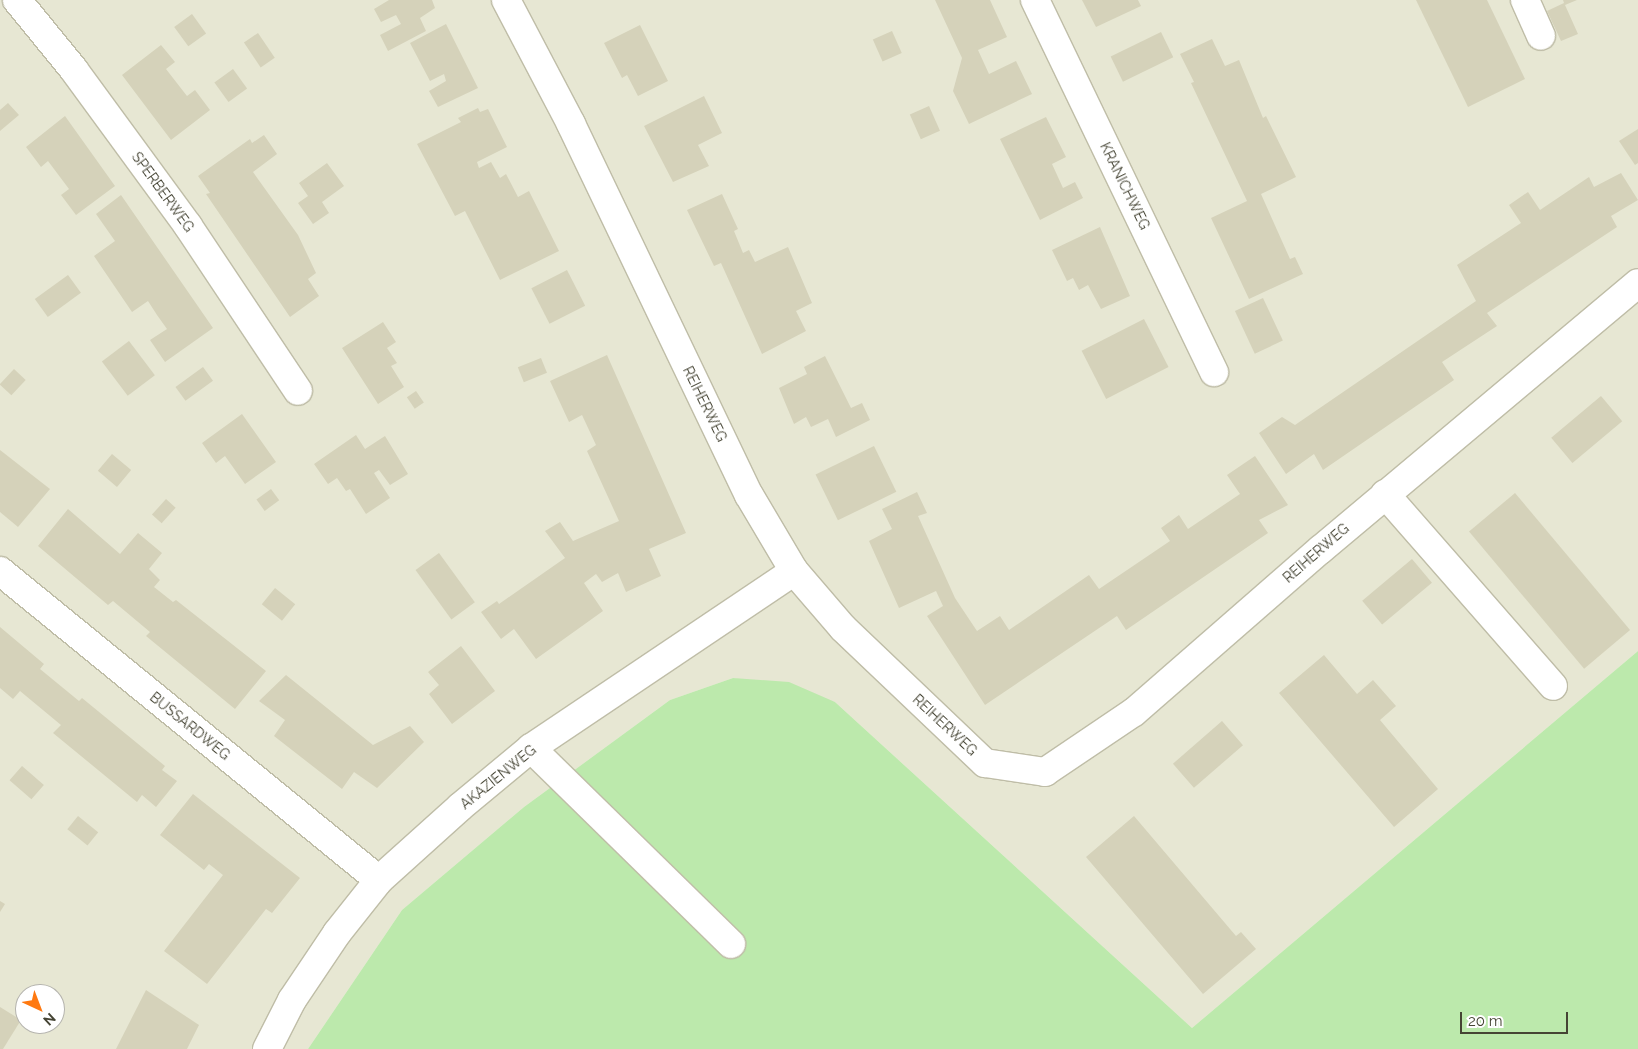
<!DOCTYPE html>
<html>
<head>
<meta charset="utf-8">
<style>
	body { margin:0 }
	#map { position:relative; width:1638px; height:1049px; overflow:hidden; background:#f3f3e5; font-family:Raleway,sans-serif }
	div>[style] { position:absolute }
	.residential>* { inset:0; background:#e7e7d3 }
	.green>* { inset:0; background:#bce9ac }
	.building>* { inset:0; background:#d5d2ba; transform-origin:0 0 }
	.roads { filter:drop-shadow(1px 0 #bfbda7) drop-shadow(-1px 0 #bfbda7) drop-shadow(0 1px #bfbda7) drop-shadow(0 -1px #bfbda7) }
	.minor>* { height:28px; margin:-14px; padding:0 14px; transform-origin:14px; border-radius:14px; background:#fff }
	span { translate:-50% -50%; white-space:nowrap; text-align:center; line-height:1.15; -webkit-text-stroke:4px #fff; paint-order:stroke }
	.street-label { font-size:14px; color:#454434 }
	.north { position:absolute; left:15px; top:984px; width:50px; height:50px; box-sizing:border-box; background:#fff; border:1px solid #b5b4ae; border-radius:50%; rotate:137deg; font-size:14px; font-weight:700; line-height:20px; text-align:center; color:#454434 }
	.north::after { content:''; display:block; margin:auto; width:18px; height:22px; background:#ff7910; clip-path:polygon(50% 0,100% 100%,50% 72%,0 100%) }
	.scale { position:absolute; left:1460px; top:1012px; width:108px; height:22px; box-sizing:border-box; border:2px solid #454434; border-top:0; padding-left:6px; font-size:15px; line-height:18px; white-space:nowrap; color:#454434; -webkit-text-stroke:4px #fff; paint-order:stroke }
</style>
</head>
<body>
<div id="map">
	<div class="residential">
		<div style="clip-path:polygon(evenodd,0 0,1638px 0,1638px 651px,1192px 1028px,835px 702px,733px 678px,670px 700px,524px 807px,402px 910px,308px 1049px,0 1049px,0 0,25px 994px,55px 994px,55px 1024px,25px 1024px,25px 994px)"></div>
	</div>
	<div class="green">
		<div style="clip-path:polygon(1638px 651px,1638px 1049px,308px 1049px,402px 910px,524px 807px,670px 700px,733px 678px,789px 682px,835px 702px,1192px 1028px)"></div>
	</div>
	<div class="building">
		<div style="clip-path:polygon(389px 0,432px 0,435px 8px,420px 18px,426px 31px,388px 51px,380px 35px,401px 24px,396px 15px,381px 22px,374px 9px)"></div>
		<div style="clip-path:polygon(935px 0,990px 0,1007px 37px,978px 50px,989px 74px,1016px 61px,1032px 94px,969px 124px,953px 91px,962px 58px)"></div>
		<div style="clip-path:polygon(1082px 0,1138px 0,1141px 6px,1096px 27px)"></div>
		<div style="clip-path:polygon(1416px 0,1487px 0,1525px 79px,1468px 107px)"></div>
		<div style="clip-path:polygon(1563px 0,1577px 0,1565px 5px,1578px 34px,1561px 41px,1547px 11px,1564px 3px)"></div>
		<div style="left:192px;top:14px;width:24px;height:22px;rotate:54deg"></div>
		<div style="clip-path:polygon(446px 24px,478px 88px,438px 107px,429px 91px,446px 81px,444px 74px,430px 81px,410px 43px)"></div>
		<div style="clip-path:polygon(640px 25px,668px 81px,638px 96px,627px 75px,622px 78px,604px 43px)"></div>
		<div style="left:892px;top:31px;width:24px;height:21px;rotate:66deg"></div>
		<div style="left:1161px;top:32px;width:28px;height:56px;rotate:64deg"></div>
		<div style="left:258px;top:33px;width:30px;height:17px;rotate:56deg"></div>
		<div style="clip-path:polygon(1212px 39px,1225px 66px,1239px 60px,1263px 118px,1266px 116px,1296px 177px,1261px 194px,1290px 259px,1295px 257px,1303px 274px,1249px 299px,1211px 218px,1247px 201px,1191px 83px,1194px 82px,1180px 54px)"></div>
		<div style="clip-path:polygon(161px 45px,175px 62px,166px 69px,187px 96px,195px 90px,210px 110px,171px 140px,122px 75px)"></div>
		<div style="left:233px;top:69px;width:24px;height:23px;rotate:54deg"></div>
		<div style="clip-path:polygon(704px 96px,722px 133px,698px 145px,709px 166px,673px 182px,644px 126px)"></div>
		<div style="clip-path:polygon(8px 103px,19px 115px,0 131px,0 110px)"></div>
		<div style="left:929px;top:106px;width:27px;height:21px;rotate:66deg"></div>
		<div style="clip-path:polygon(478px 108px,480px 112px,488px 109px,507px 147px,477px 162px,479px 168px,491px 162px,500px 178px,506px 174px,518px 197px,529px 191px,559px 251px,500px 280px,465px 211px,455px 216px,417px 144px,461px 122px,458px 118px)"></div>
		<div style="clip-path:polygon(65px 116px,115px 186px,76px 215px,61px 195px,69px 189px,48px 161px,41px 167px,26px 147px)"></div>
		<div style="clip-path:polygon(1046px 117px,1066px 157px,1052px 164px,1063px 188px,1075px 182px,1083px 198px,1040px 220px,1000px 139px)"></div>
		<div style="clip-path:polygon(1638px 129px,1638px 163px,1635px 165px,1619px 141px)"></div>
		<div style="clip-path:polygon(264px 135px,277px 154px,253px 172px,298px 235px,316px 273px,308px 279px,319px 296px,290px 317px,206px 194px,210px 193px,198px 176px,250px 139px,252px 143px)"></div>
		<div style="clip-path:polygon(327px 163px,344px 186px,322px 202px,329px 213px,313px 224px,298px 203px,308px 196px,299px 183px)"></div>
		<div style="clip-path:polygon(1621px 173px,1638px 200px,1611px 216px,1617px 227px,1487px 313px,1497px 326px,1442px 362px,1454px 380px,1323px 470px,1314px 454px,1286px 474px,1259px 433px,1282px 417px,1295px 425px,1476px 301px,1457px 265px,1521px 223px,1509px 205px,1528px 192px,1540px 210px,1589px 177px,1594px 187px)"></div>
		<div style="clip-path:polygon(722px 194px,738px 229px,734px 231px,743px 253px,749px 250px,755px 262px,788px 247px,812px 303px,796px 311px,806px 331px,762px 354px,721px 263px,714px 266px,687px 210px)"></div>
		<div style="clip-path:polygon(121px 195px,213px 328px,165px 362px,150px 340px,167px 329px,157px 315px,148px 301px,132px 312px,94px 256px,115px 241px,96px 214px)"></div>
		<div style="clip-path:polygon(1100px 227px,1130px 296px,1101px 309px,1088px 285px,1079px 290px,1073px 278px,1067px 281px,1052px 250px)"></div>
		<div style="left:567px;top:270px;width:40px;height:40px;rotate:63deg"></div>
		<div style="left:68px;top:275px;width:22px;height:41px;rotate:54deg"></div>
		<div style="left:1263px;top:298px;width:47px;height:31px;rotate:65deg"></div>
		<div style="left:1144px;top:319px;width:54px;height:70px;rotate:63deg"></div>
		<div style="clip-path:polygon(383px 322px,396px 342px,387px 348px,397px 363px,391px 366px,404px 387px,378px 404px,342px 348px)"></div>
		<div style="left:129px;top:341px;width:43px;height:34px;rotate:53deg"></div>
		<div style="clip-path:polygon(607px 355px,686px 533px,649px 549px,661px 576px,626px 592px,618px 573px,602px 582px,596px 574px,584px 583px,603px 611px,536px 659px,514px 629px,501px 639px,481px 612px,497px 601px,499px 604px,565px 558px,545px 531px,560px 522px,573px 541px,619px 521px,587px 451px,596px 445px,582px 415px,569px 422px,550px 381px)"></div>
		<div style="clip-path:polygon(825px 356px,851px 408px,862px 403px,870px 420px,836px 437px,828px 419px,811px 427px,806px 417px,794px 424px,779px 388px,807px 374px,804px 367px)"></div>
		<div style="left:541px;top:358px;width:16px;height:25px;rotate:68deg"></div>
		<div style="left:203px;top:367px;width:17px;height:34px;rotate:54deg"></div>
		<div style="left:14px;top:369px;width:16px;height:21px;rotate:43deg"></div>
		<div style="left:416px;top:391px;width:14px;height:11px;rotate:56deg"></div>
		<div style="left:1601px;top:396px;width:33px;height:65px;rotate:50deg"></div>
		<div style="clip-path:polygon(242px 414px,276px 462px,245px 484px,225px 456px,216px 463px,202px 443px)"></div>
		<div style="clip-path:polygon(356px 435px,365px 449px,385px 436px,408px 474px,390px 485px,379px 470px,374px 473px,390px 498px,366px 514px,350px 489px,346px 491px,337px 478px,328px 484px,314px 464px)"></div>
		<div style="left:874px;top:446px;width:51px;height:65px;rotate:64deg"></div>
		<div style="clip-path:polygon(0 450px,50px 489px,18px 527px,0 512px)"></div>
		<div style="left:112px;top:454px;width:25px;height:22px;rotate:40deg"></div>
		<div style="clip-path:polygon(1255px 456px,1288px 505px,1259px 520px,1268px 533px,1126px 630px,1117px 616px,985px 705px,927px 616px,943px 606px,936px 591px,899px 608px,869px 541px,892px 529px,882px 509px,917px 492px,927px 513px,918px 516px,955px 598px,977px 631px,1000px 616px,1009px 630px,1089px 575px,1099px 589px,1170px 541px,1161px 528px,1179px 515px,1188px 529px,1240px 494px,1227px 475px)"></div>
		<div style="left:271px;top:489px;width:14px;height:18px;rotate:54deg"></div>
		<div style="left:1515px;top:493px;width:179px;height:60px;rotate:50deg"></div>
		<div style="left:166px;top:499px;width:13px;height:21px;rotate:42deg"></div>
		<div style="clip-path:polygon(68px 509px,120px 554px,138px 533px,162px 553px,149px 569px,160px 580px,154px 587px,173px 602px,176px 600px,266px 671px,235px 709px,146px 636px,150px 632px,113px 601px,108px 605px,38px 546px)"></div>
		<div style="left:439px;top:553px;width:61px;height:29px;rotate:54deg"></div>
		<div style="left:1412px;top:559px;width:31px;height:65px;rotate:50deg"></div>
		<div style="left:275px;top:588px;width:26px;height:21px;rotate:39deg"></div>
		<div style="clip-path:polygon(0 627px,44px 664px,40px 669px,79px 701px,82px 698px,165px 766px,162px 770px,177px 781px,156px 807px,142px 795px,137px 802px,53px 733px,61px 725px,20px 691px,13px 699px,0 688px)"></div>
		<div style="clip-path:polygon(461px 646px,495px 691px,452px 724px,429px 694px,439px 685px,428px 672px)"></div>
		<div style="clip-path:polygon(1324px 655px,1357px 694px,1373px 680px,1396px 706px,1380px 720px,1438px 789px,1394px 827px,1279px 693px)"></div>
		<div style="clip-path:polygon(286px 675px,373px 745px,410px 726px,424px 742px,377px 788px,354px 772px,342px 789px,274px 736px,285px 720px,259px 701px)"></div>
		<div style="left:1222px;top:721px;width:32px;height:65px;rotate:49deg"></div>
		<div style="left:22px;top:766px;width:29px;height:19px;rotate:41deg"></div>
		<div style="clip-path:polygon(193px 794px,300px 878px,272px 913px,266px 909px,207px 984px,164px 951px,223px 875px,209px 864px,204px 870px,160px 835px)"></div>
		<div style="left:78px;top:816px;width:26px;height:17px;rotate:39deg"></div>
		<div style="clip-path:polygon(1134px 816px,1236px 936px,1241px 932px,1256px 949px,1203px 994px,1086px 857px)"></div>
		<div style="clip-path:polygon(0 901px,5px 904px,0 912px)"></div>
		<div style="clip-path:polygon(146px 990px,199px 1025px,187px 1049px,116px 1049px)"></div>
		<div style="clip-path:polygon(0 1007px,21px 1020px,3px 1049px,0 1049px)"></div>
	</div>
	<div class="roads">
		<div class="minor">
			<div style="left:17px;top:0;width:90px;rotate:50.8deg"></div>
			<div style="left:74px;top:70px;width:193px;rotate:53.8deg"></div>
			<div style="left:188px;top:226px;width:198px;rotate:56.3deg"></div>
			<div style="left:506px;top:0;width:140px;rotate:62.3deg"></div>
			<div style="left:571px;top:124px;width:411px;rotate:64.4deg"></div>
			<div style="left:749px;top:495px;width:88px;rotate:59.4deg"></div>
			<div style="left:794px;top:571px;width:75px;rotate:49.3deg"></div>
			<div style="left:843px;top:628px;width:196px;rotate:43.6deg"></div>
			<div style="left:985px;top:763px;width:61px;rotate:8.5deg"></div>
			<div style="left:1045px;top:772px;width:107px;rotate:-34deg"></div>
			<div style="left:1134px;top:712px;width:247px;rotate:-41.1deg"></div>
			<div style="left:1320px;top:550px;width:415px;rotate:-40deg"></div>
			<div style="left:1035px;top:0;width:413px;rotate:64.3deg"></div>
			<div style="left:1525px;top:0;width:39px;rotate:66deg"></div>
			<div style="left:1385px;top:494px;width:255px;rotate:48.8deg"></div>
			<div style="left:0;top:571px;width:489px;rotate:39.2deg"></div>
			<div style="left:531px;top:748px;width:280px;rotate:44.4deg"></div>
			<div style="left:267px;top:1049px;width:55px;rotate:-63deg"></div>
			<div style="left:292px;top:1000px;width:81px;rotate:-56.1deg"></div>
			<div style="left:337px;top:933px;width:68px;rotate:-51.6deg"></div>
			<div style="left:379px;top:880px;width:109px;rotate:-42deg"></div>
			<div style="left:460px;top:807px;width:92px;rotate:-39.7deg"></div>
			<div style="left:531px;top:748px;width:317px;rotate:-33.9deg"></div>
		</div>
	</div>
	<div class="street-label">
		<span style="left:1125px;top:186px;rotate:64deg">KRANICHWEG</span>
		<span style="left:163px;top:192px;rotate:54deg">SPERBERWEG</span>
		<span style="left:705px;top:404px;rotate:64deg">REIHERWEG</span>
		<span style="left:1316px;top:553px;rotate:-41deg">REIHERWEG</span>
		<span style="left:945px;top:725px;rotate:43deg">REIHERWEG</span>
		<span style="left:190px;top:726px;rotate:39deg">BUSSARDWEG</span>
		<span style="left:498px;top:777px;rotate:-39deg">AKAZIENWEG</span>
	</div>
	<div class="north">N</div>
	<div class="scale">20 m</div>
</div>
</body>
</html>
